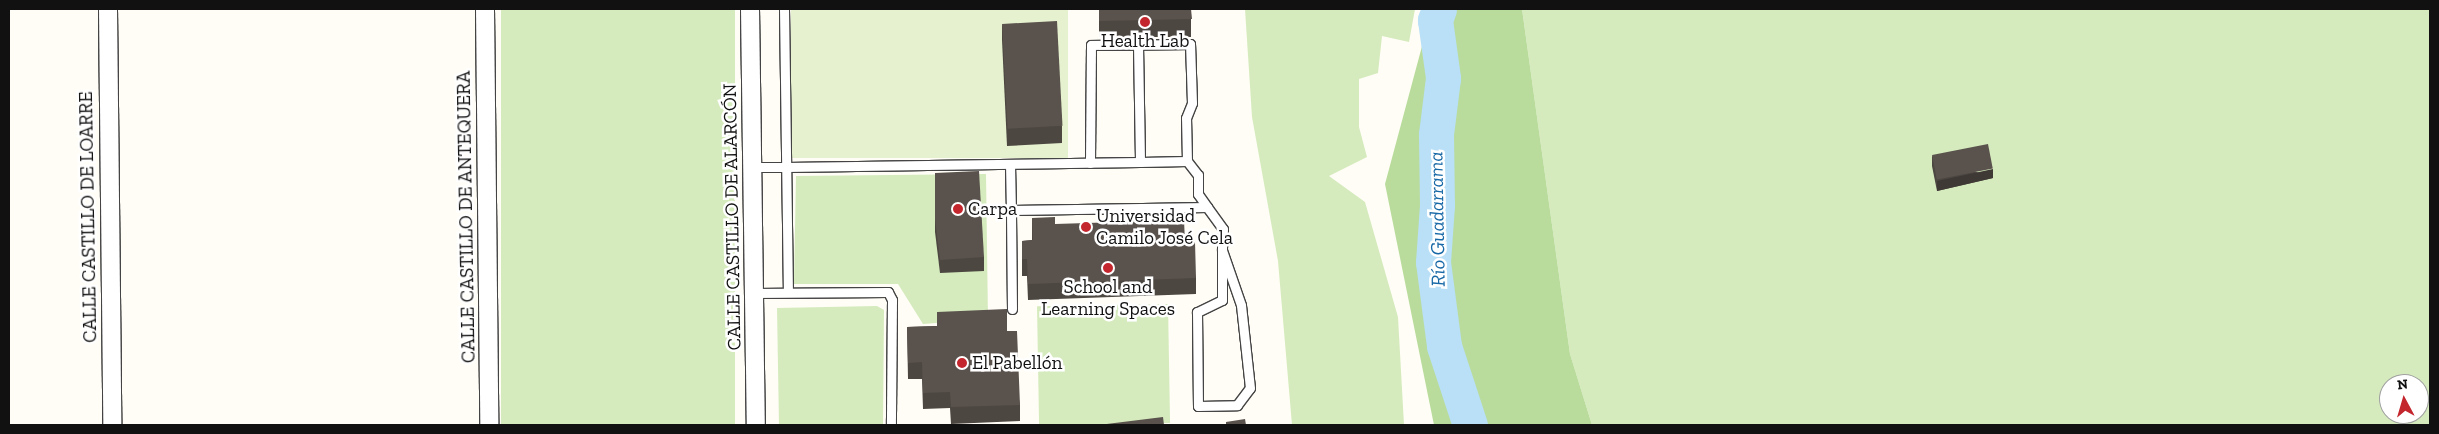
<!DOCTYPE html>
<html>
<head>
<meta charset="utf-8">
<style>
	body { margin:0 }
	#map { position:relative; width:2439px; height:434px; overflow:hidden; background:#fffdf5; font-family:"Zilla Slab",serif }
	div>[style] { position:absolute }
	.green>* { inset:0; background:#d5ebbd; transform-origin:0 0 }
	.forest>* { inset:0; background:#b9dc9c }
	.pitch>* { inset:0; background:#e6f2cf; transform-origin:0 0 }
	.river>* { height:35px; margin:-17.5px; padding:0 17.5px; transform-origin:17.5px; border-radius:17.5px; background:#b9e0f7 }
	.roads { filter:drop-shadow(1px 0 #444) drop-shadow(-1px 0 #444) drop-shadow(0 1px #444) drop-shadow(0 -1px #444) }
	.lane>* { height:9px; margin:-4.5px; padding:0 4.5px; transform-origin:4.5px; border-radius:4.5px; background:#fff }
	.street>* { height:18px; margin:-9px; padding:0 9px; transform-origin:9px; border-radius:9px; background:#fff }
	.wall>* { inset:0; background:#4d4742; transform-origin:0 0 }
	.shaded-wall>* { inset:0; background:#3f3936 }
	.building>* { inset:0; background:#5a524d; transform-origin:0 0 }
	.dots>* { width:14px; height:14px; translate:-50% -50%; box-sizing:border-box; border:2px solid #fff; border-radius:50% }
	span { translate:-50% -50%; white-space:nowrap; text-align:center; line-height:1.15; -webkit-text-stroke:5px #fff; paint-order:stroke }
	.poi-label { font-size:19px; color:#111 }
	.left { translate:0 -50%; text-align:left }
	.street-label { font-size:19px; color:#111 }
	.water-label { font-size:20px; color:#1768a6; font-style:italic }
	.frame { position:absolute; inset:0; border:10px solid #111; pointer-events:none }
	.north { position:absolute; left:2379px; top:374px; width:50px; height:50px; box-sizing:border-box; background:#fff; border:1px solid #a0a0a0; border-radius:50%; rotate:354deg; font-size:14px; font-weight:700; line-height:20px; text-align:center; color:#111 }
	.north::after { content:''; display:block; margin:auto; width:18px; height:22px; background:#c4262e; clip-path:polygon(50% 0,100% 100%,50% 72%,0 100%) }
</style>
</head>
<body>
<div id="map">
	<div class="green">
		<div style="left:501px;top:9px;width:234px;height:416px"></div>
		<div style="clip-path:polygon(1245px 9px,1415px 9px,1409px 42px,1382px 36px,1378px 73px,1359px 79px,1359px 127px,1367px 157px,1329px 176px,1365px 202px,1398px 317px,1404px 425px,1292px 425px,1278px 261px,1252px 117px)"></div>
		<div style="clip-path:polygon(evenodd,1522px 9px,2430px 9px,2430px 425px,1592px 425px,1570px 354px,1522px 9px,2389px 384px,2419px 384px,2419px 414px,2389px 414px,2389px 384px)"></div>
		<div style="clip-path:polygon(986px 174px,988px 319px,923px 324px,898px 284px,794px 284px,796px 176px)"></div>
		<div style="left:1168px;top:304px;width:119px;height:131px;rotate:89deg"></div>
		<div style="clip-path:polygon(877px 306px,884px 310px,883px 425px,779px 425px,777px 308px)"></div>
	</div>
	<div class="forest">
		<div style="clip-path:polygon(1432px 9px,1522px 9px,1570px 354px,1592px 425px,1434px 425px,1385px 184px)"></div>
	</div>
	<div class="pitch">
		<div style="left:791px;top:9px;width:277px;height:149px"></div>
	</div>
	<div class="river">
		<div style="left:1439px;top:9px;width:12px;rotate:110deg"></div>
		<div style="left:1435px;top:20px;width:59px;rotate:82.1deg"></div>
		<div style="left:1443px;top:78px;width:56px;rotate:97.1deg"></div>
		<div style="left:1436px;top:134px;width:71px;rotate:89.2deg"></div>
		<div style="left:1437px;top:205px;width:57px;rotate:94deg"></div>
		<div style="left:1433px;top:262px;width:85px;rotate:82.5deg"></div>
		<div style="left:1444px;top:346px;width:83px;rotate:71.8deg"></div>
	</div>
	<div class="roads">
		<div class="lane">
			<div style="left:784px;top:9px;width:283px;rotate:89.2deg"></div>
			<div style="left:1138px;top:45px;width:117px;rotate:89deg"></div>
			<div style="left:1187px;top:161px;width:18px;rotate:52deg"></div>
			<div style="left:1198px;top:175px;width:19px;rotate:90deg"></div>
			<div style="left:1198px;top:194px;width:16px;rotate:55deg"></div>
			<div style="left:1010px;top:164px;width:46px;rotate:88.8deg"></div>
			<div style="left:752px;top:167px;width:34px"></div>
			<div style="left:786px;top:167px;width:354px;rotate:-0.8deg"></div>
			<div style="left:1140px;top:162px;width:47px;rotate:-1.2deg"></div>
			<div style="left:1187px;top:161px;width:43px;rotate:-91.3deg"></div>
			<div style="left:1186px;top:118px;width:16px;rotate:-68deg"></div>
			<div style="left:1192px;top:103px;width:59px;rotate:-91.9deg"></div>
			<div style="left:1190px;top:44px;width:99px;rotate:179.4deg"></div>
			<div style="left:1091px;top:45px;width:118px;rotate:90.5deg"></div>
			<div style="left:754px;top:293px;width:134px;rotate:-0.4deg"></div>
			<div style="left:888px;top:292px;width:9px;rotate:63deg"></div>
			<div style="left:892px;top:300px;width:125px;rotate:90.5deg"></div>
			<div style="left:1012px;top:309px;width:99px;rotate:-90.6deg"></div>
			<div style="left:1011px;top:210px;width:196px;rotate:-0.9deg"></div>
			<div style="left:1207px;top:207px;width:27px;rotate:54deg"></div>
			<div style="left:1223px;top:229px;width:21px;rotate:93deg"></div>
			<div style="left:1222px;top:250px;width:50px;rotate:90deg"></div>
			<div style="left:1222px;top:300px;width:28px;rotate:154deg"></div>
			<div style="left:1197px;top:312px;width:94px;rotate:89.4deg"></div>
			<div style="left:1198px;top:406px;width:39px;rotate:-1deg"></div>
			<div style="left:1237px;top:405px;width:21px;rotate:-53deg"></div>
			<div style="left:1250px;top:388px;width:83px;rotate:-96.2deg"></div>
			<div style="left:1241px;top:305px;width:58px;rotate:-109.1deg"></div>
		</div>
		<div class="street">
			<div style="left:108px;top:9px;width:416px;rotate:89.4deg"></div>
			<div style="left:485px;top:9px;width:416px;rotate:89.4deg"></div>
			<div style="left:750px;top:9px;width:416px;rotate:89.2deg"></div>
		</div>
	</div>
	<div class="wall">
		<div style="left:1099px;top:9px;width:92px;height:28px"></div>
		<div style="clip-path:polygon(1002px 24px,1062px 126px,1062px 143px,1007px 146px,1002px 40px)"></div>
		<div style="clip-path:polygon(1932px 156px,1993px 178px,1937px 191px,1932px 166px)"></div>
		<div style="clip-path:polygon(935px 173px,984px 257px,984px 271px,940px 273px,935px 232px)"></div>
		<div style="clip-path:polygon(1032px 218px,1055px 224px,1185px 242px,1196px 278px,1196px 294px,1028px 300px,1027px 276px,1022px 276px,1022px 241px,1032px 240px)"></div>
		<div style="clip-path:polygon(937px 312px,1007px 331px,1020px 405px,1020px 421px,951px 424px,950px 408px,923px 409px,922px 379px,908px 379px,907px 327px,937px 326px)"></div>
	</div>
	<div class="shaded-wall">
		<div style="clip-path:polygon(1993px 169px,1993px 178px,1937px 191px,1937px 181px)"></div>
	</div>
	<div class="building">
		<div style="clip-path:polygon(1099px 9px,1191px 9px,1192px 19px,1099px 21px)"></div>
		<div style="left:1057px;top:21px;width:105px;height:55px;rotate:87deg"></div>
		<div style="left:1988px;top:144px;width:25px;height:57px;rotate:79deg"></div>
		<div style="clip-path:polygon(979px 171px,984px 257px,940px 260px,935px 219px,935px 173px)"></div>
		<div style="clip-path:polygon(1055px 217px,1055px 224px,1184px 220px,1185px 242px,1195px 242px,1196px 278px,1028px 284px,1027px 259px,1022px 259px,1022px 241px,1033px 240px,1032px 218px)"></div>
		<div style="clip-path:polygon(1007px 309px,1007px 331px,1017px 331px,1020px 405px,951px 407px,950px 392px,923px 393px,922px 362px,908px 363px,907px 327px,937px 326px,937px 312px)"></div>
		<div style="left:1163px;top:417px;width:8px;height:75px;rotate:83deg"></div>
		<div style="clip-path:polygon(1245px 419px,1246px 425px,1226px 425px,1226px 422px)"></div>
	</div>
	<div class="dots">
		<div style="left:1145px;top:22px;background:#c4262e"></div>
		<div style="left:958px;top:209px;background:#c4262e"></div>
		<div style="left:1086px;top:227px;background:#c4262e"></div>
		<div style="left:1108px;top:268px;background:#c4262e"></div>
		<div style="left:962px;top:363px;background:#c4262e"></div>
	</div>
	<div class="poi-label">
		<span style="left:1145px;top:41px">Health Lab</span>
		<span class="left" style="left:968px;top:209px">Carpa</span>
		<span class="left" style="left:1096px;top:227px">Universidad<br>Camilo José Cela</span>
		<span style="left:1108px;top:298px">School and<br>Learning Spaces</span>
		<span class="left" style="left:972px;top:363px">El Pabellón</span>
	</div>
	<div class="street-label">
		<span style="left:88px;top:217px;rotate:-91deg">CALLE CASTILLO DE LOARRE</span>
		<span style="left:466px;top:217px;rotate:-91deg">CALLE CASTILLO DE ANTEQUERA</span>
		<span style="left:732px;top:217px;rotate:-91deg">CALLE CASTILLO DE ALARCÓN</span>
	</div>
	<div class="water-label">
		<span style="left:1437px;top:219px;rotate:-91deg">Río Guadarrama</span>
	</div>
	<div class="frame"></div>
	<div class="north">N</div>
</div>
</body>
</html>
